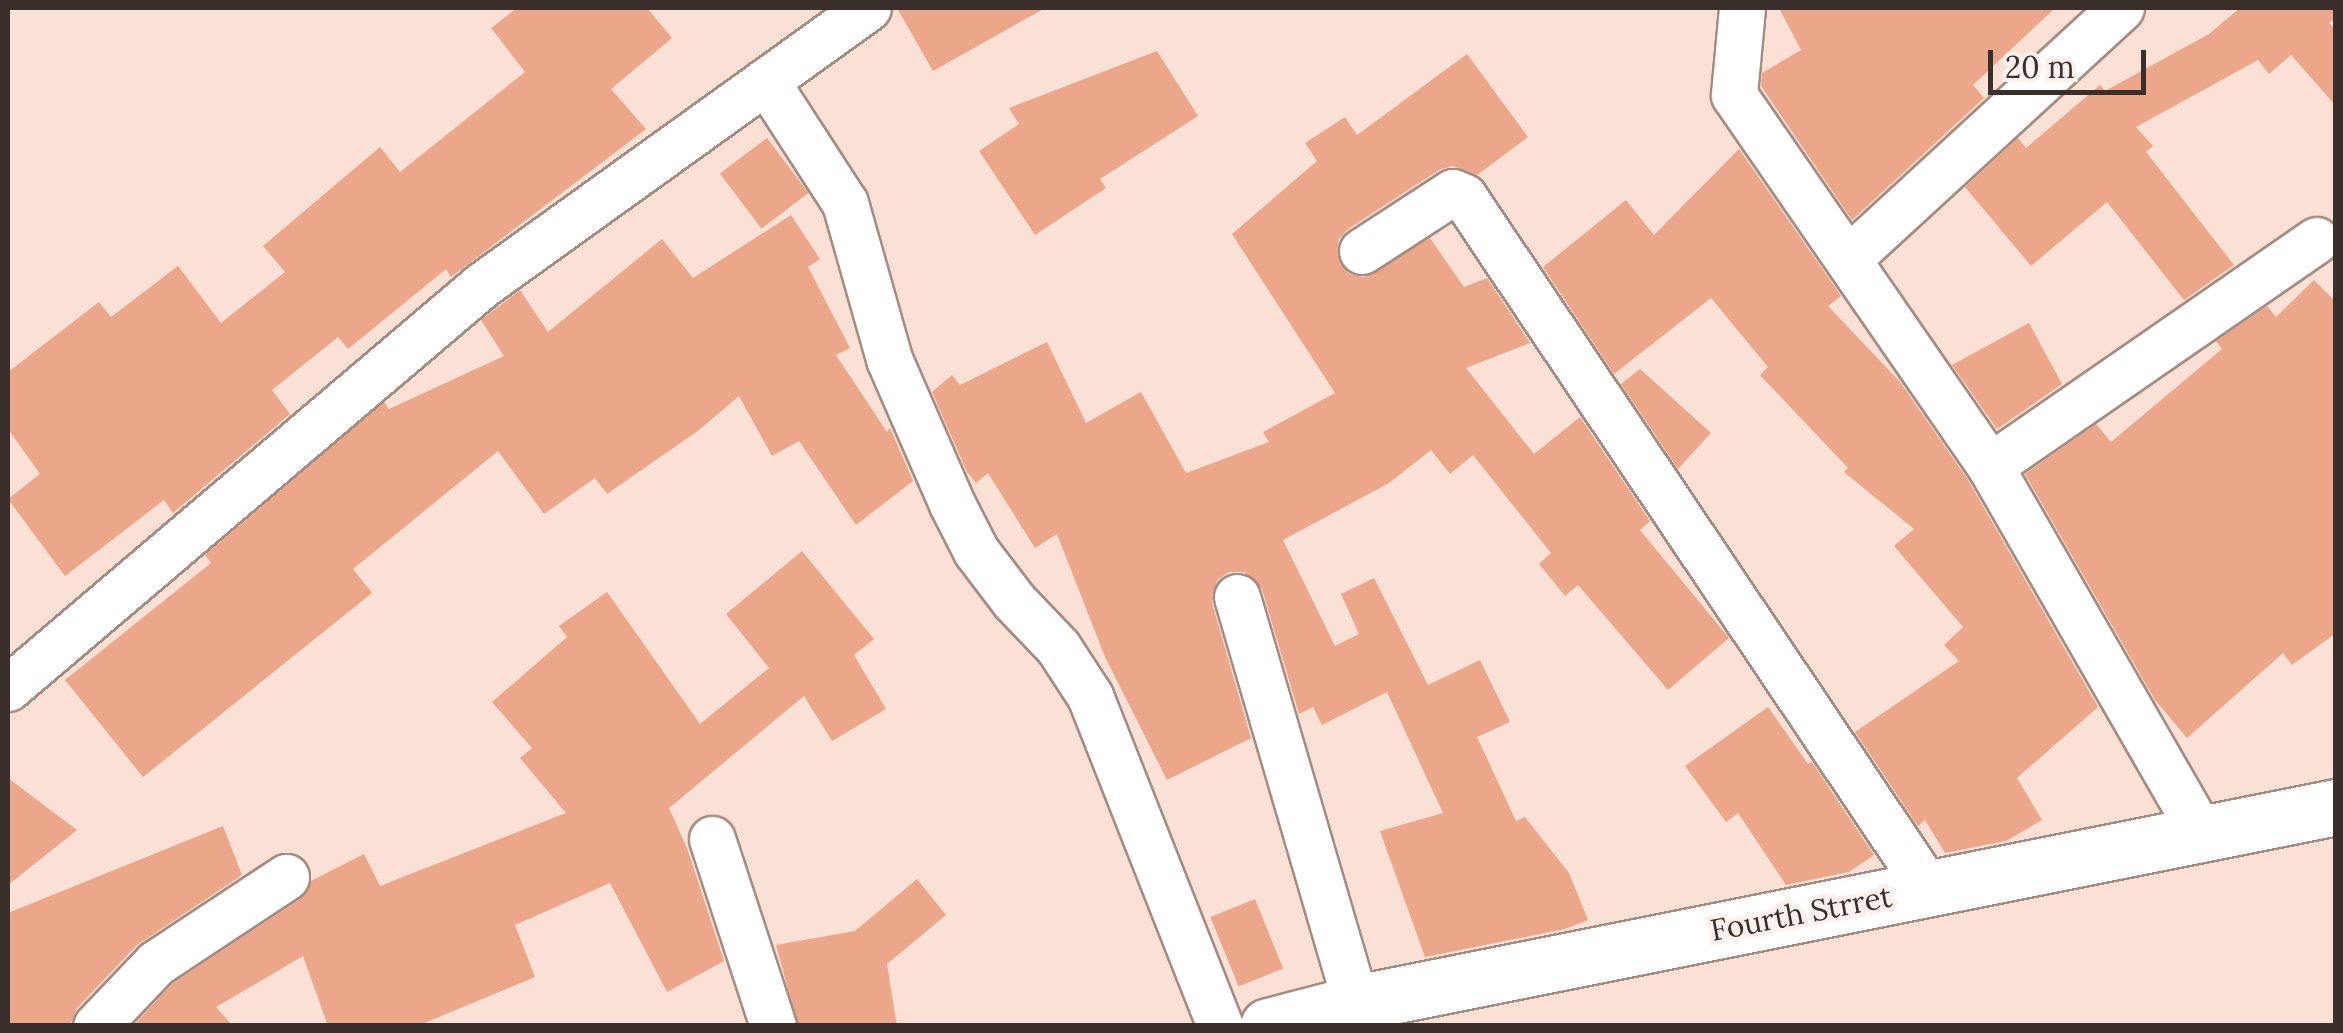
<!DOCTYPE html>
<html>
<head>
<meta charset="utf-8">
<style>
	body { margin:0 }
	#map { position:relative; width:2343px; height:1033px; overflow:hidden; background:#fbe0d5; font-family:Lora,serif }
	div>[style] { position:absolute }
	.building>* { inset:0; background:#eca689; transform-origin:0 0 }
	.roads { filter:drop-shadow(2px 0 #a58c82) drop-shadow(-2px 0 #a58c82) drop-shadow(0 2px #a58c82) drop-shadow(0 -2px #a58c82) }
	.minor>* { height:45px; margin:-22.5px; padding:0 22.5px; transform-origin:22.5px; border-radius:22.5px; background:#fff }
	.tertiary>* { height:55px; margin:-27.5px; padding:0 27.5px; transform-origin:27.5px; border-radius:27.5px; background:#fff }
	span { translate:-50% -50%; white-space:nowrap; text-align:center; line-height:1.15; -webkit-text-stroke:9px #fcf1ec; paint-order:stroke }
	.street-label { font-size:30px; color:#3a2f2b }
	.frame { position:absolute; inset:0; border:10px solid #3a2f2b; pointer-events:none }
	.scale { position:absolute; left:1988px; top:50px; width:158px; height:45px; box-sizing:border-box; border:5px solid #3a2f2b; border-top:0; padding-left:12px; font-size:30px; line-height:35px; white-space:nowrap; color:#3a2f2b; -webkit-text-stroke:8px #fcf1ec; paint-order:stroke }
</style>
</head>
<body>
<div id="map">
	<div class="building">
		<div style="clip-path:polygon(517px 8px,647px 8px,672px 38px,611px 89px,646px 129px,451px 277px,446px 269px,348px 349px,338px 337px,272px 390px,290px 414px,173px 513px,164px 500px,65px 576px,8px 499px,40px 474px,8px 429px,8px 372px,99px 302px,111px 317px,178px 266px,221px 323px,285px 272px,263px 246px,380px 147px,400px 172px,525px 72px,491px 28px)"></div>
		<div style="clip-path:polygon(897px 8px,1045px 8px,933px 71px)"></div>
		<div style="clip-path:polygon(1779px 8px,2055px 8px,1973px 85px,1984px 98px,1852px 220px,1761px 86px,1762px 73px,1801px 50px)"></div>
		<div style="clip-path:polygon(2240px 8px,2336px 8px,2336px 18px,2329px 23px,2336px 30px,2336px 106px,2291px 55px,2269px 74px,2258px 60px,2136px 127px,2153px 146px,2146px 152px,2234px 265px,2184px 300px,2107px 202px,2031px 266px,1965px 187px,2018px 138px,2026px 148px,2100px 85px,2105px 91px,2209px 34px)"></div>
		<div style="clip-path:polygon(1157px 51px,1198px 116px,1100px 179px,1106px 188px,1035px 235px,979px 151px,1019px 124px,1009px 108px)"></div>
		<div style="clip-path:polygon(1467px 54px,1528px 137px,1477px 175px,1452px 166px,1439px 170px,1348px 229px,1338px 240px,1340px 264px,1349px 274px,1364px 277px,1430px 238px,1464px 287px,1487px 278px,1530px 343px,1466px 368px,1534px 454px,1580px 417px,1650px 521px,1640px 530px,1729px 638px,1668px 690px,1578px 585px,1565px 596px,1539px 564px,1551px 553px,1473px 455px,1450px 474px,1431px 450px,1389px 483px,1283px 540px,1335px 646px,1359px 634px,1341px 594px,1374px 578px,1428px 685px,1480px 660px,1510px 722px,1477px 737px,1516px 821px,1525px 817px,1569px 873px,1588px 920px,1565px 929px,1425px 957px,1380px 831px,1443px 813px,1387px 692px,1322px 725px,1313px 707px,1299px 714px,1262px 589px,1244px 572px,1229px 572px,1217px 580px,1212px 603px,1251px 738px,1167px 780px,1105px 657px,1057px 534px,1035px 548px,988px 473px,976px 483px,967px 472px,932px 392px,952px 375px,960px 385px,1047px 342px,1086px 423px,1141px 392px,1186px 473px,1269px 442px,1263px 432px,1335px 393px,1232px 234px,1317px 161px,1305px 143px,1345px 117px,1357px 135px)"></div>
		<div style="left:767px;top:138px;width:69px;height:59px;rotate:53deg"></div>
		<div style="clip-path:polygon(1739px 149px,1841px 296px,1828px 306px,1900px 382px,1968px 480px,2098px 707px,2017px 778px,2042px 820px,2006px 841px,1945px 853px,1925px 820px,1918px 826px,1855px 732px,1959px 661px,1944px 645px,1963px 627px,1894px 546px,1914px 529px,1844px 472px,1848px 468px,1760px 375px,1768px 367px,1711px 298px,1614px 374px,1543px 267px,1626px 200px,1654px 235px)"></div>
		<div style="clip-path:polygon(791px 215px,820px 259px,808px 267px,850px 348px,836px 355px,887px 432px,890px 428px,913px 481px,856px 525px,799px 441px,772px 456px,739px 396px,699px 430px,607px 494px,595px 478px,544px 514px,498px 451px,353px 569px,372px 593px,143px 777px,65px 680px,211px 563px,205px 555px,384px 402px,389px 409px,504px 356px,481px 320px,520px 290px,548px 332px,662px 239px,693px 278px)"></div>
		<div style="clip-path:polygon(2314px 280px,2336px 302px,2336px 633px,2292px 665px,2283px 653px,2187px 738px,2155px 700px,2025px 474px,2096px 424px,2111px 442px,2222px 349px,2216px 341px,2267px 306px,2276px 317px)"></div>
		<div style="clip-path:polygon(2029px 323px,2062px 384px,1997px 429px,1952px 365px)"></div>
		<div style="clip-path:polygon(1640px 369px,1711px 433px,1678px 469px,1621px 384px)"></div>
		<div style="clip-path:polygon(802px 551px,874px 639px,854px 655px,886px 709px,832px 741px,804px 696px,669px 808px,687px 848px,724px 961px,667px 992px,610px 883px,515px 925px,535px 977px,417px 1026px,328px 1026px,303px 956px,216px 1007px,233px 1026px,133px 1026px,173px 983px,300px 899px,311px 881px,364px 854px,380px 886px,566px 813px,520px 758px,532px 748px,492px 702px,567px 637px,559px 626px,607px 592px,700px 724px,769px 668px,726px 614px)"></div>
		<div style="clip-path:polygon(1768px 707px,1808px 764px,1812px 762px,1874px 855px,1849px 872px,1786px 885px,1738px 813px,1726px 822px,1685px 766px)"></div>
		<div style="clip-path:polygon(8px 778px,77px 830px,8px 885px)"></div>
		<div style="clip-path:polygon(223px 826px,242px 875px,137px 945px,77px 1008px,70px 1026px,8px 1026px,8px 913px)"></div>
		<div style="clip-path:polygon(917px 879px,946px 915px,887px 964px,897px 1026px,798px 1026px,776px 945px,855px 931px)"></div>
		<div style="left:1255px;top:899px;width:75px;height:48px;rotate:68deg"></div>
	</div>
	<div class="roads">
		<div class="minor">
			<div style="left:1742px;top:8px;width:87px;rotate:95.3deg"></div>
			<div style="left:1734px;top:95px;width:451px;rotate:55.4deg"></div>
			<div style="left:1990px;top:466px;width:425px;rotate:60.1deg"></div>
			<div style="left:766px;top:81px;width:145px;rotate:57.1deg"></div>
			<div style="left:845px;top:203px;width:162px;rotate:74.2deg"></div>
			<div style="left:889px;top:359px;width:158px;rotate:66.5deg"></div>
			<div style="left:952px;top:504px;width:53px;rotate:62.9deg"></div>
			<div style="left:976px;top:551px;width:63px;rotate:52.8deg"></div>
			<div style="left:1014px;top:601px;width:64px;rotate:46.3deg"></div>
			<div style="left:1058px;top:647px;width:59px;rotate:56.9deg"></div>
			<div style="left:1090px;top:696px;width:355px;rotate:68.5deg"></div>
			<div style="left:1362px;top:251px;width:108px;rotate:-33deg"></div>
			<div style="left:1453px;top:192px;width:12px;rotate:24deg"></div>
			<div style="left:1464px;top:197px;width:832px;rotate:56.12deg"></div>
			<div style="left:1850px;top:257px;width:368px;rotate:-42.6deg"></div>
			<div style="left:1990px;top:466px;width:397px;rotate:-34.7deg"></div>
			<div style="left:1237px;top:597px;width:423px;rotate:73.7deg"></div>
			<div style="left:8px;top:688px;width:622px;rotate:-40.37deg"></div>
			<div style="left:482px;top:285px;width:475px;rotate:-35.7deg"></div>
			<div style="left:712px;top:839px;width:197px;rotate:71.9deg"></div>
			<div style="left:96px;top:1026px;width:87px;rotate:-46.4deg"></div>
			<div style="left:156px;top:963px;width:156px;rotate:-33.5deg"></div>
		</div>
		<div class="tertiary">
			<div style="left:1268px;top:1026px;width:91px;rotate:-14.6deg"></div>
			<div style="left:1356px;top:1003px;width:999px;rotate:-11.31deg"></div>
		</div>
	</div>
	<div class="street-label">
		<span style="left:1801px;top:913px;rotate:-11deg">Fourth Strret</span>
	</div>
	<div class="frame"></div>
	<div class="scale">20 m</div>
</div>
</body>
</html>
